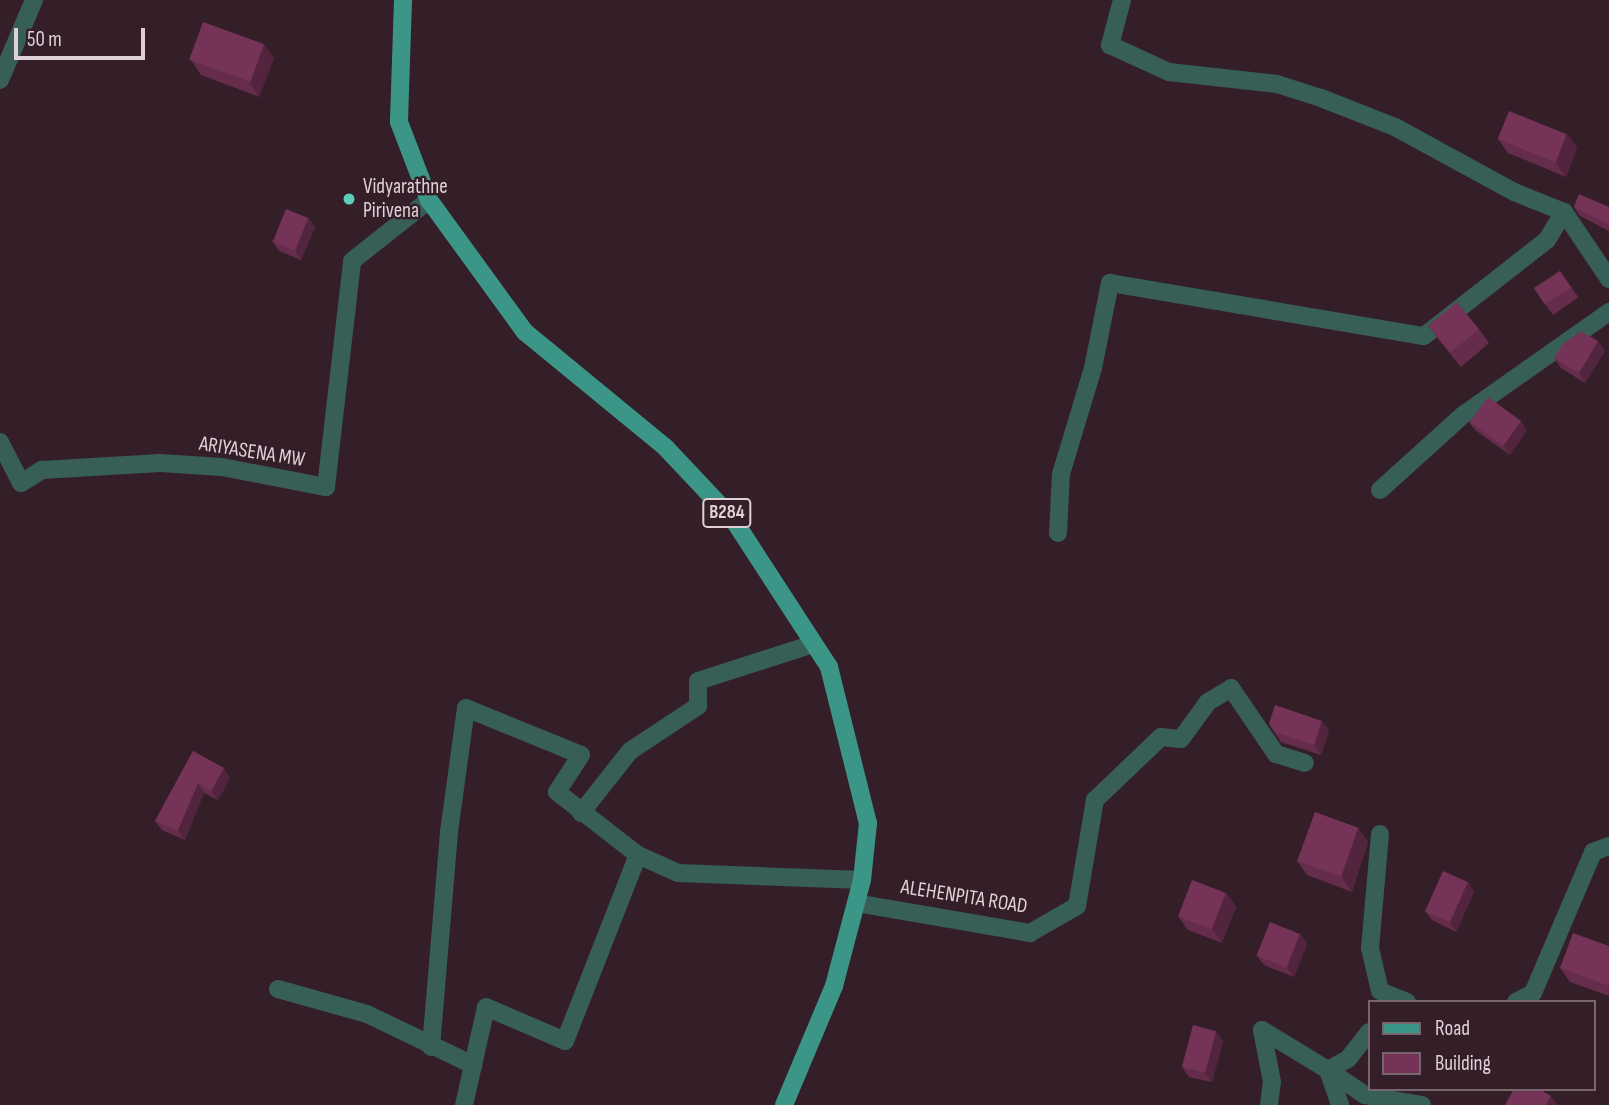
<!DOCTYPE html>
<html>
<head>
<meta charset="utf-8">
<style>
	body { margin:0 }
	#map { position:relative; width:1609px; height:1105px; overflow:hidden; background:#341f29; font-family:"Sofia Sans Condensed",sans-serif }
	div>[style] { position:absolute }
	.street>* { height:18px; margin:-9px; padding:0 9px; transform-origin:9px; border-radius:9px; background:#375e57 }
	.primary>* { height:18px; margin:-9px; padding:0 9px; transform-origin:9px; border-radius:9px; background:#3c9688 }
	.wall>* { inset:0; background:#652c4c; transform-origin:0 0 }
	.shaded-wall>* { inset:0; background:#53243e }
	.building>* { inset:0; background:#763358; transform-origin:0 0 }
	.dots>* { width:19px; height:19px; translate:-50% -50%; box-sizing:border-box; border:4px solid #341f29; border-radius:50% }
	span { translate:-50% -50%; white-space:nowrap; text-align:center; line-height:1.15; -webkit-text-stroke:5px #341f29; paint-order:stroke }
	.shield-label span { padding:2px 5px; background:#341f29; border:2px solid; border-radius:5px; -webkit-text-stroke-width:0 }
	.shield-label { font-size:19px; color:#dfd0d7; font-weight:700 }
	.poi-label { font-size:21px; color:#dfd0d7 }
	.left { translate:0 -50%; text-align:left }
	.street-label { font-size:21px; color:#dfd0d7 }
	.legend { position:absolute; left:1368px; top:1000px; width:228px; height:91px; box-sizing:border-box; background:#341f29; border:2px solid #78666f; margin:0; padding:9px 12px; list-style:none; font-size:21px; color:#dfd0d7 }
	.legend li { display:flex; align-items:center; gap:14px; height:35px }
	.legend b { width:35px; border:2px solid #78666f }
	.scale { position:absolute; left:14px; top:28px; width:131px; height:32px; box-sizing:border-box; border:4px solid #dfd0d7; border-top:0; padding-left:9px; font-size:21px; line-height:24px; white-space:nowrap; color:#dfd0d7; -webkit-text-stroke:5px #341f29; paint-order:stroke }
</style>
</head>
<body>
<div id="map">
	<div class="street">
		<div style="left:1122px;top:0;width:47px;rotate:104.9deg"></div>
		<div style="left:1110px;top:45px;width:65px;rotate:24.6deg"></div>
		<div style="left:1169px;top:72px;width:109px;rotate:6.3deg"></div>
		<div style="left:1277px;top:84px;width:46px;rotate:17.7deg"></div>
		<div style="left:1321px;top:98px;width:79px;rotate:21.4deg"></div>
		<div style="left:1395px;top:127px;width:136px;rotate:28.6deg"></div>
		<div style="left:1514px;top:192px;width:54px;rotate:21.8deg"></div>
		<div style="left:0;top:80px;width:87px;rotate:-67deg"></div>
		<div style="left:0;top:442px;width:46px;rotate:62.9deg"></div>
		<div style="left:21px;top:483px;width:25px;rotate:-32deg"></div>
		<div style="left:42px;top:470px;width:118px;rotate:-3.4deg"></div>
		<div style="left:160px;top:463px;width:62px;rotate:3.7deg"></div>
		<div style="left:222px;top:467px;width:106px;rotate:10.9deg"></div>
		<div style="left:326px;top:487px;width:227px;rotate:-83.4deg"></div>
		<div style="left:352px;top:261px;width:98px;rotate:-38.4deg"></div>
		<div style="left:1380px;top:490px;width:112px;rotate:-42.1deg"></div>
		<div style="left:1463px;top:415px;width:179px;rotate:-35.2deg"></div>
		<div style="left:1058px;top:533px;width:59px;rotate:-87.1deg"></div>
		<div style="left:1061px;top:474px;width:111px;rotate:-73.2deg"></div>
		<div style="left:1093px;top:368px;width:87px;rotate:-78.7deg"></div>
		<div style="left:1110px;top:283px;width:318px;rotate:9.6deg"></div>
		<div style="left:1424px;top:336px;width:156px;rotate:-38deg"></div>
		<div style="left:1547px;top:240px;width:33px;rotate:-59deg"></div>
		<div style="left:1564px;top:212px;width:81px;rotate:56.1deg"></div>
		<div style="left:581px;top:813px;width:79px;rotate:-51.7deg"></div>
		<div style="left:630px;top:751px;width:82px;rotate:-33.5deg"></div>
		<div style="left:698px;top:706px;width:25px;rotate:-90deg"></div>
		<div style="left:698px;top:681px;width:121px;rotate:-17.8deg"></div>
		<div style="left:1380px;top:834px;width:114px;rotate:95deg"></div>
		<div style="left:1370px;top:948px;width:44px;rotate:76.9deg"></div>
		<div style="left:1380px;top:991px;width:29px;rotate:22deg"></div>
		<div style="left:856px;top:903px;width:177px;rotate:9.8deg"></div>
		<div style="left:1030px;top:933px;width:54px;rotate:-29.9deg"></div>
		<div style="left:1077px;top:906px;width:108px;rotate:-80.4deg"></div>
		<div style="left:1095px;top:800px;width:91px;rotate:-43.7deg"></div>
		<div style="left:1161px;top:737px;width:20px;rotate:6deg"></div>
		<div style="left:1181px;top:739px;width:46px;rotate:-53.9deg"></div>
		<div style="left:1208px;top:702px;width:27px;rotate:-31deg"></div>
		<div style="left:1231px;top:688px;width:80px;rotate:55.7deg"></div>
		<div style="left:1276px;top:754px;width:30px;rotate:17deg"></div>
		<div style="left:278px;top:989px;width:92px;rotate:15.7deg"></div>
		<div style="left:367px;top:1014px;width:118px;rotate:25.7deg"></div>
		<div style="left:1516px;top:1002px;width:19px;rotate:-28deg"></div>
		<div style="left:1533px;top:993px;width:153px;rotate:-66.9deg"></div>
		<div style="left:1593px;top:852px;width:17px;rotate:-21deg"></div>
		<div style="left:431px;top:1047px;width:216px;rotate:-85.2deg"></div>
		<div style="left:449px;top:832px;width:125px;rotate:-82.2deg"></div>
		<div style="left:466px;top:708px;width:124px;rotate:22.2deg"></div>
		<div style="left:581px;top:755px;width:44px;rotate:123deg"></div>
		<div style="left:557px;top:792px;width:103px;rotate:37.9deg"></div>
		<div style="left:1328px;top:1070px;width:45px;rotate:34deg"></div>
		<div style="left:1365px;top:1095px;width:58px;rotate:10deg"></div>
		<div style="left:1328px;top:1070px;width:37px;rotate:71deg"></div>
		<div style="left:464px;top:1105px;width:100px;rotate:-77.3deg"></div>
		<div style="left:486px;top:1007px;width:86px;rotate:23.3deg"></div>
		<div style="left:565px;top:1041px;width:200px;rotate:-68.6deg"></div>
		<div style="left:638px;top:855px;width:44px;rotate:24.2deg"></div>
		<div style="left:678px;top:873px;width:184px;rotate:2.2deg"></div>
		<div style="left:1269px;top:1105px;width:23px;rotate:-83deg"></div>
		<div style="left:1272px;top:1082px;width:53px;rotate:-100.9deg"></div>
		<div style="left:1262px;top:1030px;width:77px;rotate:31.2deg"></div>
		<div style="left:1328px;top:1070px;width:23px;rotate:-29deg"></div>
		<div style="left:1348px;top:1059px;width:34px;rotate:-52deg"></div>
	</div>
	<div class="primary">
		<div style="left:403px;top:0;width:122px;rotate:91.9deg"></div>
		<div style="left:399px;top:122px;width:84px;rotate:69deg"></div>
		<div style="left:429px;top:200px;width:163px;rotate:54deg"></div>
		<div style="left:525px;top:332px;width:183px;rotate:39.4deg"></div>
		<div style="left:666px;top:448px;width:98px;rotate:46.7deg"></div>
		<div style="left:733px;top:519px;width:176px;rotate:57deg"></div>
		<div style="left:829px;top:667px;width:161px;rotate:76deg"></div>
		<div style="left:868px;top:823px;width:57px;rotate:96deg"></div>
		<div style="left:862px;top:880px;width:110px;rotate:104.8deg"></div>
		<div style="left:834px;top:986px;width:129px;rotate:112.8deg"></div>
	</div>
	<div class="wall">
		<div style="clip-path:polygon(274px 58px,259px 97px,201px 75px,191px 60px)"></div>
		<div style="clip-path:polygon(1567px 134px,1577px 148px,1566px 177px,1508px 153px,1498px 139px)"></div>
		<div style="clip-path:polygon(1574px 207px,1609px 207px,1609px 231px,1580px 216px)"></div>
		<div style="clip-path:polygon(308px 218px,315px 227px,301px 260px,279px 251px,272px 241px)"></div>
		<div style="left:1560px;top:271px;width:32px;height:31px;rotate:55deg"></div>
		<div style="clip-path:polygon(1428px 325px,1479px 329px,1489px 343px,1461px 367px,1438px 339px)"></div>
		<div style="clip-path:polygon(1598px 341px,1605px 351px,1585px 383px,1561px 368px,1554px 358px)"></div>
		<div style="clip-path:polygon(1468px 421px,1527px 430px,1510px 455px,1475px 430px)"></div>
		<div style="clip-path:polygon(1269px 724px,1329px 730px,1321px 755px,1281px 742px)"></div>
		<div style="clip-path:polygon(193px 751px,230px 778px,218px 800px,204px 793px,185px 840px,162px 830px,155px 821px)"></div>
		<div style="clip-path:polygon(1358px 828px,1368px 842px,1352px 892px,1307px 875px,1297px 861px)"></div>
		<div style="clip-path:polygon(1468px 882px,1474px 892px,1456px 932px,1432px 920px,1425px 911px)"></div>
		<div style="clip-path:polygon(1226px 893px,1236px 907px,1222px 943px,1188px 930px,1178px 916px)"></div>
		<div style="clip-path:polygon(1300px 934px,1307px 944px,1294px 977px,1264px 965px,1257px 956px)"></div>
		<div style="clip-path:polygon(1609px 946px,1609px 996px,1570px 982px,1560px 968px)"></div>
		<div style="clip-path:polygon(1223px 1041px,1212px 1082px,1189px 1077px,1182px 1067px)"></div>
	</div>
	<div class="shaded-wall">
		<div style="clip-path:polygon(264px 44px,274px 58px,259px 97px,250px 83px)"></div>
		<div style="clip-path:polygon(1567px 134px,1577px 148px,1566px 177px,1556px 163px)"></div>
		<div style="clip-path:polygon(308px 218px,315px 227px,301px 260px,295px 250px)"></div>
		<div style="clip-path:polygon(1598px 341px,1605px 351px,1585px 383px,1579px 373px)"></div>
		<div style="clip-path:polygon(1521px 421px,1527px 430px,1510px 455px,1503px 446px)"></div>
		<div style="clip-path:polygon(1322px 721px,1329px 730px,1321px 755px,1314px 745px)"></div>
		<div style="clip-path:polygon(224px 768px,230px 778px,218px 800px,211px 791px)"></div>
		<div style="clip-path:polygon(198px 783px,204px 793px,185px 840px,178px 830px)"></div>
		<div style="clip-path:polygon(1358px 828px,1368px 842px,1352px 892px,1342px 877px)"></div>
		<div style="clip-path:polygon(1468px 882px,1474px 892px,1456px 932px,1450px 922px)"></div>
		<div style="clip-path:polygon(1226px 893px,1236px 907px,1222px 943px,1212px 929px)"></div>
		<div style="clip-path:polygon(1300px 934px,1307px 944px,1294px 977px,1287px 968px)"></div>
		<div style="clip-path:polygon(1216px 1031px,1223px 1041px,1212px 1082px,1205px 1073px)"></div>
		<div style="clip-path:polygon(1551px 1096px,1558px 1105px,1546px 1105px)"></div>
	</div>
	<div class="building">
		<div style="left:203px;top:22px;width:65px;height:40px;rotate:20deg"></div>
		<div style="left:1509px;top:111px;width:62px;height:30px;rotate:22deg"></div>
		<div style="clip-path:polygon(1579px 194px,1609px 207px,1609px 225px,1574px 207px)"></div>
		<div style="left:286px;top:209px;width:24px;height:35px;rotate:22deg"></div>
		<div style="left:1560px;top:271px;width:20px;height:31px;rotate:57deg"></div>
		<div style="left:1457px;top:302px;width:35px;height:37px;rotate:51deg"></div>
		<div style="clip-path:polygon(1581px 331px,1598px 341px,1579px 373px,1554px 358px,1563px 344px)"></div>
		<div style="left:1488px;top:397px;width:41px;height:31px;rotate:36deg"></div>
		<div style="clip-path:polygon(1275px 705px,1322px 721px,1314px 745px,1275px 732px,1269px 724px)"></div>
		<div style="clip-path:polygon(193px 751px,224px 768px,211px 791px,198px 783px,178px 830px,155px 821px)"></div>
		<div style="left:1315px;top:812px;width:46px;height:52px;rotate:20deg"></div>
		<div style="left:1443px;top:871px;width:27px;height:44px;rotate:24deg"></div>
		<div style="left:1192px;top:880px;width:36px;height:39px;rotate:21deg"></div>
		<div style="left:1270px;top:922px;width:32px;height:36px;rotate:22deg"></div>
		<div style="clip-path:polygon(1573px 933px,1609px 946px,1609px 986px,1560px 968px)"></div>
		<div style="left:1193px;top:1025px;width:24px;height:43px;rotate:15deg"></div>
		<div style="clip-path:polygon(1514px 1089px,1539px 1089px,1551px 1096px,1546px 1105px,1505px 1105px)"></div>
	</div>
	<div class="dots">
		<div style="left:349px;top:199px;background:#5bcebc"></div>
	</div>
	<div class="shield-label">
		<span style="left:727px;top:513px">B284</span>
	</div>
	<div class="poi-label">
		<span class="left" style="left:363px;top:199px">Vidyarathne<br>Pirivena</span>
	</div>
	<div class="street-label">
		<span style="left:252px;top:452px;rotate:9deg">ARIYASENA MW</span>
		<span style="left:964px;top:897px;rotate:9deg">ALEHENPITA ROAD</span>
	</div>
	<ul class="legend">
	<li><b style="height:9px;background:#3c9688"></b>Road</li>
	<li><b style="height:19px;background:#763358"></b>Building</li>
	</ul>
	<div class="scale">50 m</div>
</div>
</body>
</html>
